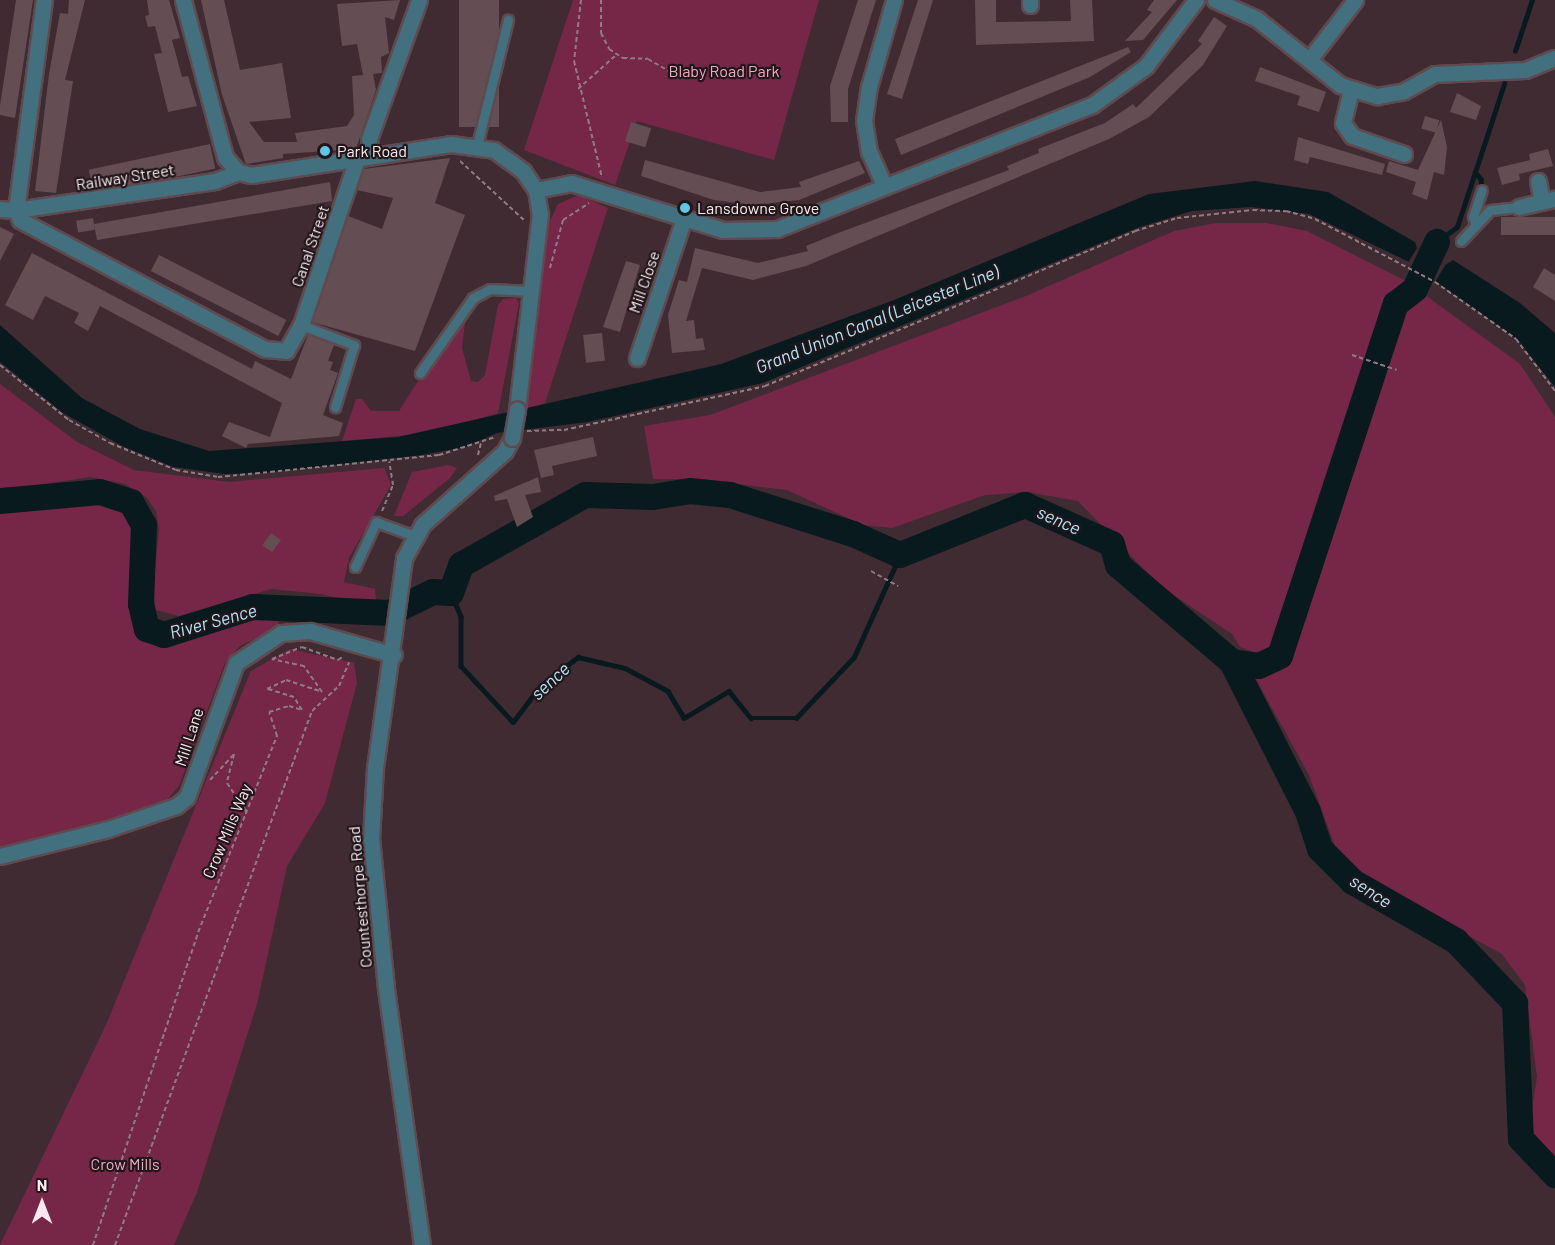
<!DOCTYPE html>
<html>
<head>
<meta charset="utf-8">
<style>
	body { margin:0 }
	#map { position:relative; width:1555px; height:1245px; overflow:hidden; background:#412b32; font-family:Barlow,sans-serif }
	div>[style] { position:absolute }
	.green>* { inset:0; background:#762748 }
	.water>* { inset:0; background:#091a1f }
	.pier>* { inset:0; background:#412b32; transform-origin:0 0 }
	.stream>* { height:4.5px; margin:-2.25px; padding:0 2.25px; transform-origin:2.25px; border-radius:2.25px; background:#091a1f }
	.river>* { height:26px; margin:-13px; padding:0 13px; transform-origin:13px; border-radius:13px; background:#091a1f }
	.building>* { inset:0; background:#654d54; transform-origin:0 0 }
	.path>* { height:2px; margin-top:-1px; transform-origin:0; background:repeating-linear-gradient(90deg,#8f7c82 0 4.5px,transparent 0 7.5px) }
	.roads { filter:drop-shadow(2px 0 #5f4a50) drop-shadow(-2px 0 #5f4a50) drop-shadow(0 2px #5f4a50) drop-shadow(0 -2px #5f4a50) }
	.service>* { height:9px; margin:-4.5px; padding:0 4.5px; transform-origin:4.5px; border-radius:4.5px; background:#42707f }
	.minor>* { height:15px; margin:-7.5px; padding:0 7.5px; transform-origin:7.5px; border-radius:7.5px; background:#42707f }
	.tertiary>* { height:15px; margin:-7.5px; padding:0 7.5px; transform-origin:7.5px; border-radius:7.5px; background:#42707f }
	.bridges { filter:drop-shadow(2px 0 #5f4a50) drop-shadow(-2px 0 #5f4a50) drop-shadow(0 2px #5f4a50) drop-shadow(0 -2px #5f4a50) }
	.tertiary-bridge>* { height:15px; margin:-7.5px; padding:0 7.5px; transform-origin:7.5px; border-radius:7.5px; background:#42707f }
	.dots>* { width:16px; height:16px; translate:-50% -50%; box-sizing:border-box; border:3px solid #21171a; border-radius:50% }
	span { translate:-50% -50%; white-space:nowrap; text-align:center; line-height:1.15; -webkit-text-stroke:4.5px #21171a; paint-order:stroke }
	.park-label { font-size:16px; color:#f2a8c0 }
	.poi-label { font-size:16px; color:#faeaef }
	.left { translate:0 -50%; text-align:left }
	.street-label { font-size:16px; color:#faeaef }
	.water-label { font-size:18px; color:#afe6f9; font-style:italic }
	.north { position:absolute; left:12px; top:1173px; width:60px; height:60px; -webkit-text-stroke:4px #21171a; paint-order:stroke; rotate:0deg; font-size:16px; font-weight:700; line-height:24px; text-align:center; color:#faeaef }
	.north::after { content:''; display:block; margin:auto; width:21px; height:27px; background:#faeaef; clip-path:polygon(50% 0,100% 100%,50% 72%,0 100%) }
</style>
</head>
<body>
<div id="map">
	<div class="green">
		<div style="clip-path:polygon(573px 0,819px 0,774px 160px,637px 121px,615px 185px,524px 150px)"></div>
		<div style="clip-path:polygon(579px 195px,608px 208px,545px 403px,527px 411px,531px 343px,548px 225px,558px 204px)"></div>
		<div style="clip-path:polygon(1216px 223px,1266px 223px,1307px 231px,1408px 282px,1388px 301px,1275px 647px,1259px 654px,1240px 647px,1232px 634px,1160px 586px,1078px 501px,1027px 492px,985px 495px,892px 528px,863px 525px,787px 490px,697px 479px,653px 479px,644px 426px,710px 415px,1026px 296px,1174px 231px)"></div>
		<div style="clip-path:polygon(1425px 295px,1520px 364px,1555px 417px,1555px 1167px,1542px 1155px,1529px 1129px,1537px 1077px,1525px 985px,1502px 954px,1365px 879px,1339px 857px,1309px 775px,1252px 672px,1266px 675px,1288px 662px,1410px 303px)"></div>
		<div style="clip-path:polygon(516px 298px,519px 303px,498px 413px,431px 433px,342px 441px,356px 399px,362px 399px,371px 411px,399px 411px,457px 320px,466px 315px,462px 348px,471px 381px,478px 382px,485px 375px,498px 305px,503px 299px)"></div>
		<div style="clip-path:polygon(0 384px,77px 442px,134px 470px,229px 482px,384px 468px,391px 485px,349px 558px,344px 582px,375px 589px,376px 601px,367px 605px,321px 594px,271px 589px,179px 616px,156px 610px,153px 592px,159px 530px,156px 511px,147px 498px,125px 484px,90px 477px,0 491px)"></div>
		<div style="clip-path:polygon(448px 465px,457px 468px,450px 478px,403px 516px,394px 516px,412px 472px)"></div>
		<div style="clip-path:polygon(71px 493px,98px 495px,128px 508px,139px 525px,131px 585px,133px 610px,147px 635px,179px 638px,259px 616px,279px 621px,277px 628px,240px 646px,225px 663px,179px 786px,166px 801px,144px 812px,0 849px,0 510px)"></div>
		<div style="clip-path:polygon(290px 649px,354px 663px,357px 683px,325px 803px,287px 866px,257px 1004px,197px 1192px,174px 1245px,0 1245px,106px 1025px,251px 671px)"></div>
	</div>
	<div class="water">
		<div style="clip-path:polygon(1255px 181px,1328px 192px,1415px 242px,1417px 248px,1445px 265px,1453px 260px,1520px 303px,1555px 333px,1555px 387px,1517px 339px,1409px 262px,1309px 214px,1251px 207px,1192px 211px,1137px 228px,763px 383px,588px 422px,497px 433px,465px 447px,422px 455px,263px 473px,224px 474px,173px 467px,122px 446px,63px 413px,0 362px,0 325px,82px 398px,140px 429px,209px 451px,398px 437px,721px 364px,894px 300px,1149px 194px)"></div>
	</div>
	<div class="pier">
		<div style="left:1417px;top:248px;width:33px;height:19px;rotate:31deg"></div>
	</div>
	<div class="stream">
		<div style="left:1515px;top:51px;width:54px;rotate:-71.6deg"></div>
		<div style="left:1475px;top:172px;width:9px;rotate:49deg"></div>
		<div style="left:1481px;top:179px;width:11px;rotate:85deg"></div>
		<div style="left:1437px;top:242px;width:25px;rotate:-37deg"></div>
		<div style="left:1457px;top:227px;width:151px;rotate:-71.8deg"></div>
		<div style="left:451px;top:593px;width:26px;rotate:67deg"></div>
		<div style="left:461px;top:617px;width:49px;rotate:90deg"></div>
		<div style="left:461px;top:666px;width:76px;rotate:47.1deg"></div>
		<div style="left:513px;top:722px;width:45px;rotate:-53.1deg"></div>
		<div style="left:540px;top:686px;width:48px;rotate:-37.3deg"></div>
		<div style="left:578px;top:657px;width:48px;rotate:13.2deg"></div>
		<div style="left:625px;top:668px;width:49px;rotate:28.1deg"></div>
		<div style="left:668px;top:691px;width:31px;rotate:59deg"></div>
		<div style="left:684px;top:718px;width:52px;rotate:-31deg"></div>
		<div style="left:729px;top:691px;width:35px;rotate:51deg"></div>
		<div style="left:751px;top:718px;width:45px"></div>
		<div style="left:796px;top:718px;width:84px;rotate:-46.4deg"></div>
		<div style="left:854px;top:657px;width:112px;rotate:-65.7deg"></div>
	</div>
	<div class="river">
		<div style="left:0;top:501px;width:100px;rotate:-5.1deg"></div>
		<div style="left:100px;top:492px;width:33px;rotate:18deg"></div>
		<div style="left:131px;top:502px;width:26px;rotate:61deg"></div>
		<div style="left:144px;top:525px;width:79px;rotate:92.2deg"></div>
		<div style="left:141px;top:604px;width:26px;rotate:77deg"></div>
		<div style="left:147px;top:629px;width:18px;rotate:19deg"></div>
		<div style="left:164px;top:635px;width:93px;rotate:-17.5deg"></div>
		<div style="left:253px;top:607px;width:137px;rotate:2.5deg"></div>
		<div style="left:390px;top:613px;width:48px;rotate:-26deg"></div>
		<div style="left:433px;top:592px;width:18px;rotate:3deg"></div>
		<div style="left:451px;top:593px;width:30px;rotate:-70deg"></div>
		<div style="left:461px;top:565px;width:142px;rotate:-29.4deg"></div>
		<div style="left:585px;top:495px;width:68px;rotate:1.7deg"></div>
		<div style="left:653px;top:497px;width:37px;rotate:-9deg"></div>
		<div style="left:690px;top:491px;width:40px;rotate:5.7deg"></div>
		<div style="left:730px;top:495px;width:129px;rotate:17.6deg"></div>
		<div style="left:853px;top:534px;width:51px;rotate:24.1deg"></div>
		<div style="left:900px;top:555px;width:135px;rotate:-21.8deg"></div>
		<div style="left:1025px;top:505px;width:95px;rotate:24.1deg"></div>
		<div style="left:1112px;top:544px;width:22px;rotate:74deg"></div>
		<div style="left:1118px;top:565px;width:150px;rotate:40.4deg"></div>
		<div style="left:1232px;top:662px;width:168px;rotate:63.1deg"></div>
		<div style="left:1308px;top:812px;width:39px;rotate:72deg"></div>
		<div style="left:1320px;top:849px;width:47px;rotate:45deg"></div>
		<div style="left:1353px;top:882px;width:119px;rotate:29.8deg"></div>
		<div style="left:1456px;top:941px;width:86px;rotate:46.4deg"></div>
		<div style="left:1515px;top:1003px;width:136px;rotate:87.5deg"></div>
		<div style="left:1521px;top:1139px;width:50px;rotate:46.6deg"></div>
		<div style="left:1232px;top:662px;width:27px;rotate:8deg"></div>
		<div style="left:1259px;top:666px;width:23px;rotate:-25deg"></div>
		<div style="left:1280px;top:656px;width:371px;rotate:-71.8deg"></div>
		<div style="left:1396px;top:304px;width:24px;rotate:-38deg"></div>
		<div style="left:1415px;top:289px;width:52px;rotate:-64.9deg"></div>
	</div>
	<div class="building">
		<div style="clip-path:polygon(16px 0,33px 0,15px 118px,0 115px,0 106px)"></div>
		<div style="clip-path:polygon(69px 0,85px 0,65px 80px,73px 81px,56px 193px,35px 191px,49px 74px,60px 13px,68px 14px)"></div>
		<div style="clip-path:polygon(147px 0,169px 0,180px 38px,172px 40px,182px 77px,188px 76px,197px 106px,168px 112px,154px 54px,162px 53px,155px 26px,148px 27px,145px 16px,149px 15px)"></div>
		<div style="clip-path:polygon(201px 0,224px 0,240px 70px,282px 63px,291px 118px,249px 122px,264px 142px,297px 142px,295px 133px,347px 126px,354px 115px,352px 76px,363px 75px,357px 44px,342px 46px,337px 4px,400px 0,394px 20px,385px 17px,389px 53px,381px 57px,382px 73px,373px 74px,376px 90px,356px 149px,283px 154px,283px 158px,246px 164px,222px 95px)"></div>
		<div style="left:459px;top:0;width:40px;height:127px"></div>
		<div style="clip-path:polygon(858px 0,876px 0,848px 89px,848px 122px,831px 122px,830px 86px)"></div>
		<div style="clip-path:polygon(918px 0,933px 0,902px 99px,887px 94px)"></div>
		<div style="clip-path:polygon(975px 0,996px 0,996px 22px,1071px 21px,1070px 0,1092px 0,1094px 41px,976px 45px)"></div>
		<div style="clip-path:polygon(1154px 0,1177px 0,1143px 40px,1125px 41px,1152px 12px,1147px 10px)"></div>
		<div style="clip-path:polygon(1214px 17px,1227px 26px,1203px 65px,1149px 117px,1109px 139px,806px 266px,753px 280px,702px 268px,686px 321px,694px 320px,696px 339px,703px 338px,705px 350px,672px 353px,668px 315px,679px 280px,687px 282px,695px 248px,758px 263px,808px 251px,806px 246px,838px 233px,1009px 170px,1007px 166px,1039px 153px,1038px 149px,1105px 123px,1133px 104px,1136px 108px,1202px 44px,1198px 41px)"></div>
		<div style="clip-path:polygon(1128px 47px,1131px 52px,1090px 77px,901px 155px,895px 139px)"></div>
		<div style="clip-path:polygon(1260px 67px,1326px 92px,1319px 112px,1297px 105px,1300px 96px,1255px 81px)"></div>
		<div style="clip-path:polygon(1457px 93px,1481px 106px,1476px 120px,1450px 112px)"></div>
		<div style="left:1425px;top:116px;width:15px;height:13px;rotate:16deg"></div>
		<div style="clip-path:polygon(1441px 120px,1447px 147px,1444px 175px,1434px 172px,1427px 200px,1412px 194px,1416px 182px,1386px 172px,1389px 161px,1418px 170px)"></div>
		<div style="left:631px;top:122px;width:21px;height:20px;rotate:17deg"></div>
		<div style="clip-path:polygon(1298px 137px,1385px 164px,1382px 175px,1310px 157px,1308px 164px,1294px 160px)"></div>
		<div style="left:210px;top:144px;width:25px;height:124px;rotate:78deg"></div>
		<div style="clip-path:polygon(1548px 149px,1553px 166px,1519px 174px,1520px 180px,1502px 185px,1497px 168px,1530px 160px,1529px 154px)"></div>
		<div style="clip-path:polygon(450px 158px,435px 203px,465px 215px,415px 351px,312px 322px,348px 216px,382px 229px,393px 198px,357px 190px,364px 169px)"></div>
		<div style="clip-path:polygon(645px 160px,760px 192px,801px 187px,799px 182px,859px 161px,865px 173px,799px 200px,752px 205px,714px 200px,641px 176px)"></div>
		<div style="clip-path:polygon(330px 182px,332px 201px,97px 240px,94px 224px)"></div>
		<div style="left:1555px;top:217px;width:18px;height:54px;rotate:90deg"></div>
		<div style="left:93px;top:218px;width:12px;height:17px;rotate:81deg"></div>
		<div style="clip-path:polygon(0 227px,14px 234px,0 261px)"></div>
		<div style="clip-path:polygon(32px 253px,252px 369px,255px 361px,291px 379px,308px 335px,334px 345px,328px 361px,333px 362px,330px 370px,338px 373px,323px 415px,343px 423px,339px 436px,248px 444px,246px 448px,222px 436px,229px 422px,270px 437px,282px 403px,100px 306px,88px 331px,74px 323px,79px 313px,45px 296px,33px 320px,5px 305px)"></div>
		<div style="left:159px;top:255px;width:143px;height:18px;rotate:27deg"></div>
		<div style="clip-path:polygon(626px 261px,640px 265px,620px 332px,603px 327px)"></div>
		<div style="clip-path:polygon(1544px 268px,1555px 275px,1555px 301px,1533px 287px)"></div>
		<div style="left:602px;top:333px;width:28px;height:19px;rotate:84deg"></div>
		<div style="clip-path:polygon(593px 437px,597px 456px,552px 466px,554px 475px,541px 478px,534px 450px)"></div>
		<div style="clip-path:polygon(538px 477px,541px 492px,525px 495px,533px 517px,517px 527px,507px 499px,495px 501px,494px 496px)"></div>
		<div style="left:271px;top:533px;width:12px;height:15px;rotate:35deg"></div>
	</div>
	<div class="path">
		<div style="left:581px;top:0;width:61px;rotate:96.5deg"></div>
		<div style="left:574px;top:61px;width:120px;rotate:76.5deg"></div>
		<div style="left:601px;top:0;width:33px;rotate:90deg"></div>
		<div style="left:601px;top:33px;width:18px;rotate:63deg"></div>
		<div style="left:609px;top:49px;width:17px;rotate:33deg"></div>
		<div style="left:623px;top:58px;width:25px;rotate:2deg"></div>
		<div style="left:648px;top:59px;width:32px;rotate:30deg"></div>
		<div style="left:676px;top:75px;width:6px;rotate:-72deg"></div>
		<div style="left:578px;top:89px;width:51px;rotate:-41.8deg"></div>
		<div style="left:460px;top:161px;width:87px;rotate:42.7deg"></div>
		<div style="left:550px;top:268px;width:50px;rotate:-74.8deg"></div>
		<div style="left:563px;top:220px;width:31px;rotate:-33deg"></div>
		<div style="left:1352px;top:355px;width:47px;rotate:18.4deg"></div>
		<div style="left:0;top:365px;width:88px;rotate:38.6deg"></div>
		<div style="left:69px;top:420px;width:47px;rotate:29.3deg"></div>
		<div style="left:110px;top:443px;width:71px;rotate:22.2deg"></div>
		<div style="left:176px;top:470px;width:43px;rotate:9.5deg"></div>
		<div style="left:218px;top:477px;width:222px;rotate:-5.7deg"></div>
		<div style="left:439px;top:455px;width:59px;rotate:-17.8deg"></div>
		<div style="left:527px;top:431px;width:37px;rotate:-2deg"></div>
		<div style="left:564px;top:430px;width:206px;rotate:-12.3deg"></div>
		<div style="left:765px;top:386px;width:401px;rotate:-22.7deg"></div>
		<div style="left:1135px;top:231px;width:44px;rotate:-17.2deg"></div>
		<div style="left:1177px;top:218px;width:76px;rotate:-6deg"></div>
		<div style="left:1253px;top:210px;width:33px;rotate:2deg"></div>
		<div style="left:1286px;top:211px;width:30px;rotate:15deg"></div>
		<div style="left:1315px;top:219px;width:136px;rotate:27.7deg"></div>
		<div style="left:1435px;top:282px;width:99px;rotate:35.1deg"></div>
		<div style="left:1516px;top:339px;width:65px;rotate:53.1deg"></div>
		<div style="left:478px;top:455px;width:12px;rotate:-76deg"></div>
		<div style="left:382px;top:511px;width:28px;rotate:-67deg"></div>
		<div style="left:393px;top:485px;width:24px;rotate:-99deg"></div>
		<div style="left:871px;top:571px;width:31px;rotate:29deg"></div>
		<div style="left:312px;top:711px;width:37px;rotate:-43deg"></div>
		<div style="left:339px;top:686px;width:26px;rotate:-67deg"></div>
		<div style="left:210px;top:780px;width:35px;rotate:-47deg"></div>
		<div style="left:234px;top:754px;width:30px;rotate:104deg"></div>
		<div style="left:227px;top:783px;width:36px;rotate:56deg"></div>
		<div style="left:93px;top:1245px;width:338px;rotate:-71.4deg"></div>
		<div style="left:201px;top:925px;width:204px;rotate:-68.1deg"></div>
		<div style="left:277px;top:736px;width:25px;rotate:-108deg"></div>
		<div style="left:269px;top:712px;width:21px;rotate:-17deg"></div>
		<div style="left:289px;top:706px;width:14px;rotate:17deg"></div>
		<div style="left:302px;top:710px;width:15px;rotate:-122deg"></div>
		<div style="left:294px;top:697px;width:28px;rotate:-163deg"></div>
		<div style="left:267px;top:689px;width:21px;rotate:-25deg"></div>
		<div style="left:286px;top:680px;width:38px;rotate:18deg"></div>
		<div style="left:322px;top:692px;width:32px;rotate:-125deg"></div>
		<div style="left:304px;top:666px;width:33px;rotate:-168deg"></div>
		<div style="left:272px;top:659px;width:32px;rotate:-22deg"></div>
		<div style="left:302px;top:647px;width:38px;rotate:20deg"></div>
		<div style="left:338px;top:660px;width:7px;rotate:-34deg"></div>
		<div style="left:115px;top:1245px;width:569px;rotate:-69.75deg"></div>
	</div>
	<div class="roads">
		<div class="service">
			<div style="left:477px;top:145px;width:129px;rotate:-76.1deg"></div>
			<div style="left:1476px;top:225px;width:9px;rotate:-111deg"></div>
			<div style="left:1473px;top:217px;width:28px;rotate:-72deg"></div>
			<div style="left:1461px;top:241px;width:42px;rotate:-46.9deg"></div>
			<div style="left:1490px;top:210px;width:29px;rotate:-6deg"></div>
			<div style="left:301px;top:325px;width:57px;rotate:20.7deg"></div>
			<div style="left:354px;top:345px;width:65px;rotate:107deg"></div>
			<div style="left:420px;top:373px;width:92px;rotate:-54.8deg"></div>
			<div style="left:473px;top:298px;width:19px;rotate:-28deg"></div>
			<div style="left:490px;top:289px;width:42px;rotate:2.7deg"></div>
			<div style="left:355px;top:567px;width:50px;rotate:-65deg"></div>
			<div style="left:376px;top:522px;width:41px;rotate:19.7deg"></div>
		</div>
		<div class="minor">
			<div style="left:44px;top:0;width:212px;rotate:97.6deg"></div>
			<div style="left:16px;top:210px;width:201px;rotate:-8.3deg"></div>
			<div style="left:215px;top:181px;width:25px;rotate:-21deg"></div>
			<div style="left:1030px;top:0;width:5px;rotate:90deg"></div>
			<div style="left:1215px;top:0;width:46px;rotate:24.3deg"></div>
			<div style="left:1257px;top:19px;width:106px;rotate:38.5deg"></div>
			<div style="left:1340px;top:85px;width:39px;rotate:17deg"></div>
			<div style="left:1377px;top:96px;width:27px;rotate:-10deg"></div>
			<div style="left:1404px;top:91px;width:35px;rotate:-29deg"></div>
			<div style="left:1435px;top:74px;width:90px;rotate:-2.5deg"></div>
			<div style="left:1525px;top:70px;width:32px;rotate:-22deg"></div>
			<div style="left:1309px;top:60px;width:76px;rotate:-52.5deg"></div>
			<div style="left:1351px;top:90px;width:34px;rotate:104deg"></div>
			<div style="left:1343px;top:123px;width:16px;rotate:55deg"></div>
			<div style="left:1352px;top:136px;width:55px;rotate:19.1deg"></div>
			<div style="left:370px;top:156px;width:17px;rotate:-93deg"></div>
			<div style="left:369px;top:139px;width:148px;rotate:-70.2deg"></div>
			<div style="left:1538px;top:181px;width:21px;rotate:79deg"></div>
			<div style="left:884px;top:185px;width:36px;rotate:-114deg"></div>
			<div style="left:869px;top:152px;width:31px;rotate:-99deg"></div>
			<div style="left:864px;top:121px;width:34px;rotate:-82deg"></div>
			<div style="left:869px;top:87px;width:91px;rotate:-74deg"></div>
			<div style="left:536px;top:190px;width:36px;rotate:-11deg"></div>
			<div style="left:571px;top:183px;width:159px;rotate:17.2deg"></div>
			<div style="left:723px;top:230px;width:54px;rotate:-1.1deg"></div>
			<div style="left:777px;top:229px;width:339px;rotate:-21.5deg"></div>
			<div style="left:1092px;top:105px;width:67px;rotate:-35.8deg"></div>
			<div style="left:1146px;top:66px;width:83px;rotate:-52.9deg"></div>
			<div style="left:1519px;top:207px;width:37px;rotate:-13deg"></div>
			<div style="left:0;top:209px;width:16px;rotate:4deg"></div>
			<div style="left:16px;top:210px;width:11px;rotate:68deg"></div>
			<div style="left:20px;top:220px;width:277px;rotate:27.8deg"></div>
			<div style="left:265px;top:349px;width:21px;rotate:5deg"></div>
			<div style="left:286px;top:351px;width:30px;rotate:-60deg"></div>
			<div style="left:301px;top:325px;width:175px;rotate:-71.4deg"></div>
			<div style="left:637px;top:358px;width:148px;rotate:-71.4deg"></div>
			<div style="left:0;top:856px;width:111px;rotate:-14deg"></div>
			<div style="left:108px;top:829px;width:72px;rotate:-18.7deg"></div>
			<div style="left:176px;top:806px;width:14px;rotate:-39deg"></div>
			<div style="left:187px;top:797px;width:143px;rotate:-69.9deg"></div>
			<div style="left:236px;top:663px;width:54px;rotate:-33.7deg"></div>
			<div style="left:281px;top:633px;width:29px;rotate:-4deg"></div>
			<div style="left:310px;top:631px;width:87px;rotate:15.9deg"></div>
		</div>
		<div class="tertiary">
			<div style="left:183px;top:0;width:163px;rotate:75deg"></div>
			<div style="left:225px;top:157px;width:20px;rotate:49deg"></div>
			<div style="left:238px;top:172px;width:13px;rotate:13deg"></div>
			<div style="left:251px;top:175px;width:202px;rotate:-8.8deg"></div>
			<div style="left:451px;top:144px;width:43px;rotate:7.9deg"></div>
			<div style="left:494px;top:150px;width:36px;rotate:36deg"></div>
			<div style="left:523px;top:171px;width:23px;rotate:56deg"></div>
			<div style="left:536px;top:190px;width:24px;rotate:81deg"></div>
			<div style="left:540px;top:214px;width:196px;rotate:96.7deg"></div>
			<div style="left:422px;top:1245px;width:260px;rotate:-98deg"></div>
			<div style="left:386px;top:988px;width:150px;rotate:-95.7deg"></div>
			<div style="left:371px;top:839px;width:71px;rotate:-86.8deg"></div>
			<div style="left:375px;top:768px;width:212px;rotate:-82.1deg"></div>
			<div style="left:404px;top:558px;width:38px;rotate:-61deg"></div>
			<div style="left:422px;top:525px;width:111px;rotate:-41.7deg"></div>
			<div style="left:505px;top:451px;width:15px;rotate:-62deg"></div>
		</div>
	</div>
	<div class="bridges">
		<div class="tertiary-bridge">
			<div style="left:512px;top:438px;width:29px;rotate:-80deg"></div>
		</div>
	</div>
	<div class="dots">
		<div style="left:325px;top:151px;background:#5dc7e8"></div>
		<div style="left:685px;top:208px;background:#5dc7e8"></div>
	</div>
	<div class="park-label">
		<span style="left:724px;top:71px">Blaby Road Park</span>
		<span style="left:125px;top:1164px">Crow Mills</span>
	</div>
	<div class="poi-label">
		<span class="left" style="left:337px;top:151px">Park Road</span>
		<span class="left" style="left:697px;top:208px">Lansdowne Grove</span>
	</div>
	<div class="street-label">
		<span style="left:125px;top:177px;rotate:-9deg">Railway Street</span>
		<span style="left:310px;top:246px;rotate:-71deg">Canal Street</span>
		<span style="left:644px;top:282px;rotate:-71deg">Mill Close</span>
		<span style="left:189px;top:737px;rotate:-72deg">Mill Lane</span>
		<span style="left:227px;top:831px;rotate:-67deg">Crow Mills Way</span>
		<span style="left:360px;top:897px;rotate:-95deg">Countesthorpe Road</span>
	</div>
	<div class="water-label">
		<span style="left:877px;top:319px;rotate:-22deg">Grand Union Canal (Leicester Line)</span>
		<span style="left:1059px;top:520px;rotate:24deg">sence</span>
		<span style="left:213px;top:621px;rotate:-15deg">River Sence</span>
		<span style="left:550px;top:681px;rotate:-43deg">sence</span>
		<span style="left:1371px;top:891px;rotate:33deg">sence</span>
	</div>
	<div class="north">N</div>
</div>
</body>
</html>
